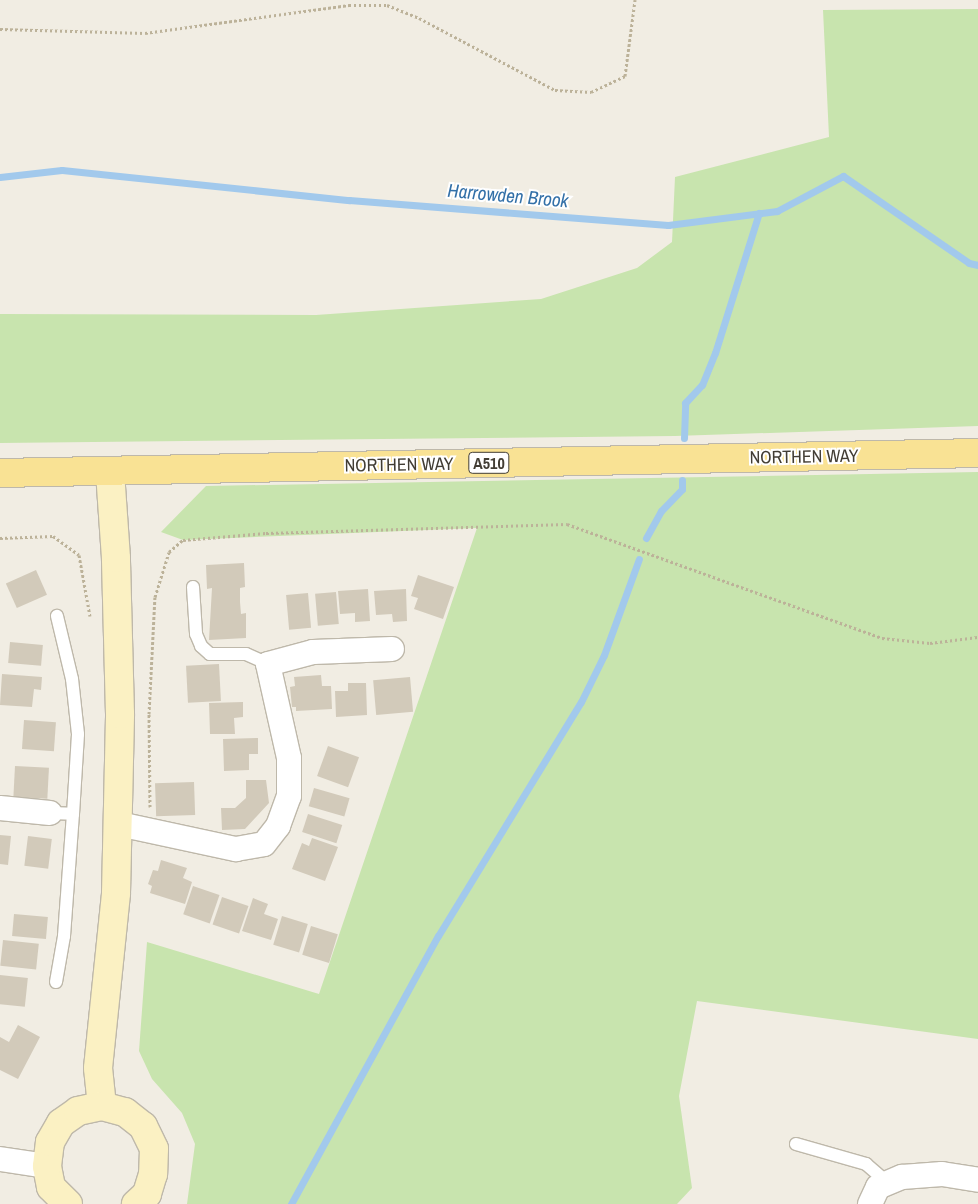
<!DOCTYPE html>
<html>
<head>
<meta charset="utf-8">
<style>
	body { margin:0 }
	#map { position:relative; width:978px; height:1204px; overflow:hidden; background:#f1ede3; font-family:"Archivo Narrow",sans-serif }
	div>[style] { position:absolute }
	.green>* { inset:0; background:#c8e4ae }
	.stream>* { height:7px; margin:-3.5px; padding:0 3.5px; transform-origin:3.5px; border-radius:3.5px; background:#a2c9ec }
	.building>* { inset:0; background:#d2caba; transform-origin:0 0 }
	.path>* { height:3px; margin-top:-1.5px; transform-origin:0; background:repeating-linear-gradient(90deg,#bcb299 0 2.5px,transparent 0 5px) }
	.roads { filter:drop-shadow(1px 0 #beb8aa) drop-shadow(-1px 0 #beb8aa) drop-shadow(0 1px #beb8aa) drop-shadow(0 -1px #beb8aa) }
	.lane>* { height:12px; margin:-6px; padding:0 6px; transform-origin:6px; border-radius:6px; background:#fff }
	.street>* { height:24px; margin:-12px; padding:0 12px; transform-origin:12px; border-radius:12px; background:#fff }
	.secondary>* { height:28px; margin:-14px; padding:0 14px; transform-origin:14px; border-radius:14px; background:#fbf1c3 }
	.primary>* { height:28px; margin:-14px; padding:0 14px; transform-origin:14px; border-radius:14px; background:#f9e294 }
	span { translate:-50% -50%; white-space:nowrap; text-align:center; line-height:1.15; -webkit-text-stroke:4px #fff; paint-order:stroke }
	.shield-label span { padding:1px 4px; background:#fff; border:1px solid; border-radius:4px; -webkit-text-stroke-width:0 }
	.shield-label { font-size:16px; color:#423d34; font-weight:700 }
	.street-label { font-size:18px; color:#423d34 }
	.water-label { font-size:19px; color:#3370a8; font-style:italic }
</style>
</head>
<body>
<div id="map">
	<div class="green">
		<div style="clip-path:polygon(978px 9px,978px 426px,675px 436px,0 443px,0 314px,316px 315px,541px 299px,637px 268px,672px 242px,675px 177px,829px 137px,823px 10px)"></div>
		<div style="clip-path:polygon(978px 472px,978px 1039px,697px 1001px,679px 1096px,692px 1188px,677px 1204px,187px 1204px,195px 1144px,182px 1113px,152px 1079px,139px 1051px,147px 942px,319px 994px,477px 528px,183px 540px,161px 532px,206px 486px)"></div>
	</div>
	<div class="stream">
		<div style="left:0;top:177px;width:62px;rotate:-6.4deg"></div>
		<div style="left:62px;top:170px;width:289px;rotate:6deg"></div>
		<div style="left:349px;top:200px;width:320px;rotate:4.5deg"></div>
		<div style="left:668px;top:225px;width:110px;rotate:-7.3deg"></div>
		<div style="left:777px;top:211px;width:75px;rotate:-27.9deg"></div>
		<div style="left:843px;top:176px;width:153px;rotate:34.6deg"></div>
		<div style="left:969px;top:263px;width:9px;rotate:13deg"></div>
		<div style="left:684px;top:438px;width:35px;rotate:-88deg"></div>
		<div style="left:685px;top:403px;width:25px;rotate:-47deg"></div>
		<div style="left:702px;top:385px;width:35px;rotate:-68deg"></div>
		<div style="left:715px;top:353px;width:147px;rotate:-72.6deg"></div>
		<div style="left:646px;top:538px;width:31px;rotate:-61deg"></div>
		<div style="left:661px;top:511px;width:30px;rotate:-46deg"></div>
		<div style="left:682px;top:489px;width:9px;rotate:-90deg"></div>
		<div style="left:291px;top:1204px;width:306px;rotate:-61.3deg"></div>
		<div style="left:438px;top:936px;width:274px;rotate:-58.6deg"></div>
		<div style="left:581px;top:702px;width:52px;rotate:-63.9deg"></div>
		<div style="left:604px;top:655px;width:102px;rotate:-70deg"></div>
	</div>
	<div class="building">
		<div style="clip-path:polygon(244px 563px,245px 587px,240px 588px,240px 602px,241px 614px,246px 613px,246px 638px,209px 640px,212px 588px,207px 589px,206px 565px)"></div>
		<div style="left:36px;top:570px;width:27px;height:33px;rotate:66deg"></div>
		<div style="clip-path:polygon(418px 575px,454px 587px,443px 619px,414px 609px,418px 598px,411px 596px)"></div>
		<div style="clip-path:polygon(368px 589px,370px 621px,355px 622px,355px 613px,340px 614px,338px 591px)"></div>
		<div style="clip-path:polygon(406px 589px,407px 621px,393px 622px,392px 614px,376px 615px,374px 591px)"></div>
		<div style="left:336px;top:592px;width:32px;height:21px;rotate:85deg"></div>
		<div style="left:308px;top:593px;width:35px;height:22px;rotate:85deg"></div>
		<div style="left:10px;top:642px;width:33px;height:21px;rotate:5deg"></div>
		<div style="left:219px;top:664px;width:37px;height:33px;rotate:87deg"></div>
		<div style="clip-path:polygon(2px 674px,42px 677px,41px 690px,34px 689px,32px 707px,0 705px)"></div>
		<div style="clip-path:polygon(321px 675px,322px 686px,331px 686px,332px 709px,296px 711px,296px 707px,292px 707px,290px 687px,295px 686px,294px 677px)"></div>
		<div style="left:410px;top:677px;width:35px;height:37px;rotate:85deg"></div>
		<div style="clip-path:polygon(348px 683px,366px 683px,367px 715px,336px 717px,335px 691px,348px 691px)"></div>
		<div style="clip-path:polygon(243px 702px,243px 717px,234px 718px,235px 734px,210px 734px,209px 703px)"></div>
		<div style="left:24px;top:720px;width:32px;height:29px;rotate:4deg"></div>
		<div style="clip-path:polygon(258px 738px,258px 754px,249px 754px,249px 770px,224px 771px,223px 739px)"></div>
		<div style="left:328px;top:746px;width:33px;height:32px;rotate:20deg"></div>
		<div style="left:15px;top:766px;width:34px;height:31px;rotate:3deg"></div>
		<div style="clip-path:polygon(246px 780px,266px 780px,269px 803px,245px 829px,222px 830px,221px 808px,235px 808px,246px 798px)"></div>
		<div style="left:194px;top:782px;width:33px;height:39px;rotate:88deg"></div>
		<div style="left:314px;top:788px;width:37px;height:19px;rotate:16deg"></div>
		<div style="left:308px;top:814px;width:36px;height:19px;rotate:18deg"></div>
		<div style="clip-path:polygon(0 835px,11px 836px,8px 865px,0 864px)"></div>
		<div style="left:28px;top:836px;width:24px;height:30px;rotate:7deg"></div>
		<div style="clip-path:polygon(312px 838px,338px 847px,325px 881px,292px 869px,302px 843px,309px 846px)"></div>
		<div style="clip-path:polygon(161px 860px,187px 868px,183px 878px,192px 882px,185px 904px,150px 893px,152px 886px,148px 884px,153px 870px,158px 871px)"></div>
		<div style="left:193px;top:886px;width:28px;height:30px;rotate:19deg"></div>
		<div style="left:222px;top:897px;width:28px;height:29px;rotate:19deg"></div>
		<div style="clip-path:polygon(253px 898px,268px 904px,264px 914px,278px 919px,271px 940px,242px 931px)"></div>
		<div style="left:14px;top:914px;width:34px;height:22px;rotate:5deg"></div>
		<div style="left:282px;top:916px;width:27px;height:30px;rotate:17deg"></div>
		<div style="left:311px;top:926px;width:28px;height:30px;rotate:17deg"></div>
		<div style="left:3px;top:940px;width:36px;height:26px;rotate:6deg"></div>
		<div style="left:0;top:975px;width:28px;height:29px;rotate:6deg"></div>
		<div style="clip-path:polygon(18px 1025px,40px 1037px,18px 1079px,0 1070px,0 1037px,9px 1042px)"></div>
	</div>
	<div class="path">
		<div style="left:0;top:29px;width:145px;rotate:1.6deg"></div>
		<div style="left:145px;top:33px;width:206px;rotate:-7.8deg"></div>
		<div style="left:349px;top:5px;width:38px"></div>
		<div style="left:387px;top:5px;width:35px;rotate:22deg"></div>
		<div style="left:419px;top:18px;width:154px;rotate:27.9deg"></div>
		<div style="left:555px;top:90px;width:36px;rotate:3deg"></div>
		<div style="left:591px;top:92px;width:38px;rotate:-25deg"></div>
		<div style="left:625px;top:76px;width:77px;rotate:-82.5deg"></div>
		<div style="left:0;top:538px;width:53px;rotate:-2.2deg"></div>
		<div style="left:53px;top:536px;width:32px;rotate:36deg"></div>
		<div style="left:79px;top:555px;width:62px;rotate:79.8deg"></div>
		<div style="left:150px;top:807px;width:93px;rotate:-90.6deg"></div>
		<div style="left:149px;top:714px;width:117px;rotate:-87.1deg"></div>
		<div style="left:155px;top:597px;width:47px;rotate:-72.7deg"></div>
		<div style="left:169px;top:552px;width:18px;rotate:-41deg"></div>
		<div style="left:183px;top:540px;width:83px;rotate:-4.8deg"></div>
		<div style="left:266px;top:533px;width:301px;rotate:-1.7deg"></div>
		<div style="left:567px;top:524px;width:335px;rotate:19.9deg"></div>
		<div style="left:882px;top:638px;width:48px;rotate:5.9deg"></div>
		<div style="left:930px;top:643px;width:48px;rotate:-7.1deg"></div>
	</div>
	<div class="roads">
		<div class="lane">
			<div style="left:193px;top:587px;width:47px;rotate:86.3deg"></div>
			<div style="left:196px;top:634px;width:13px;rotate:67deg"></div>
			<div style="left:201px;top:646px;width:12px;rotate:42deg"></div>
			<div style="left:210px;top:654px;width:36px"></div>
			<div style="left:246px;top:654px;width:24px;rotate:24deg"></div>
			<div style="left:50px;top:813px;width:23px;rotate:2deg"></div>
			<div style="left:73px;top:814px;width:80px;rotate:-86.4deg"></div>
			<div style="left:78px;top:734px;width:55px;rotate:-96.2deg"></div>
			<div style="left:72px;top:679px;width:65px;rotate:-103.4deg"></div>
			<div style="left:56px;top:982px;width:47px;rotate:-80.1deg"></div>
			<div style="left:64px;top:936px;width:122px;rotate:-85.8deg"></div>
			<div style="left:796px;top:1144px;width:73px;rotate:15.9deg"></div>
			<div style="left:866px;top:1164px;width:29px;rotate:41deg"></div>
		</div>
		<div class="street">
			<div style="left:0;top:808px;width:50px;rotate:5.7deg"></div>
			<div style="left:119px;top:824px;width:120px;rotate:12.1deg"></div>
			<div style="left:236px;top:849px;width:28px;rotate:-10deg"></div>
			<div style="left:264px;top:844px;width:23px;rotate:-52deg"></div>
			<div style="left:278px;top:826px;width:32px;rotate:-70deg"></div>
			<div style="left:289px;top:796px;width:38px;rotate:-90deg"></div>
			<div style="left:289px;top:758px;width:96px;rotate:-102.6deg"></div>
			<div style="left:268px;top:664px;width:47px;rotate:-14.9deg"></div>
			<div style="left:313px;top:652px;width:79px;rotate:-2.2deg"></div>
			<div style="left:0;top:1159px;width:48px;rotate:8.5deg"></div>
			<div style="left:870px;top:1204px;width:19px;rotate:-65deg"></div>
			<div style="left:878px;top:1187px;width:26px;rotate:-23deg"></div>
			<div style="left:902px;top:1177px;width:40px;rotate:-4.3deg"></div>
			<div style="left:942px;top:1174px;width:36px;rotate:9deg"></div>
		</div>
		<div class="secondary">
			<div style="left:102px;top:1106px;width:38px;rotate:-96deg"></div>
			<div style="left:98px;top:1068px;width:176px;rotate:-84.1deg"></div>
			<div style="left:116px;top:893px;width:179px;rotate:-88.7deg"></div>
			<div style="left:120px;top:714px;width:156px;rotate:-91.5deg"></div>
			<div style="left:116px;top:558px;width:86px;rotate:-94deg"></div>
			<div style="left:68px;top:1204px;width:24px;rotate:-135deg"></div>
			<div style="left:51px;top:1187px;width:21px;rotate:-101deg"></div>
			<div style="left:47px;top:1166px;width:24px;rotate:-83deg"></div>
			<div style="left:50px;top:1142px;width:22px;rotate:-60deg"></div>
			<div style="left:61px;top:1123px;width:21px;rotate:-35deg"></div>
			<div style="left:78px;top:1111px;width:25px;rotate:-12deg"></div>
			<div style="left:102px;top:1106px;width:24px;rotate:15deg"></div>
			<div style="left:125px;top:1112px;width:23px;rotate:38deg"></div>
			<div style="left:143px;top:1126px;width:25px;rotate:64deg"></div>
			<div style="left:154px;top:1149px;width:25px;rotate:92deg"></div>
			<div style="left:153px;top:1174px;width:21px;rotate:107deg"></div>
			<div style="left:147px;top:1194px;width:15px;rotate:138deg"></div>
		</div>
		<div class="primary">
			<div style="left:0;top:473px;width:978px;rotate:-1.17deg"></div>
		</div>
	</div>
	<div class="shield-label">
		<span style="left:489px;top:463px">A510</span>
	</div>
	<div class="street-label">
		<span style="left:804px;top:457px;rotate:-1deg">NORTHEN WAY</span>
		<span style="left:399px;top:465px;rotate:-1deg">NORTHEN WAY</span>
	</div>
	<div class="water-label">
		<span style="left:508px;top:196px;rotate:5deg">Harrowden Brook</span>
	</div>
</div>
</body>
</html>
